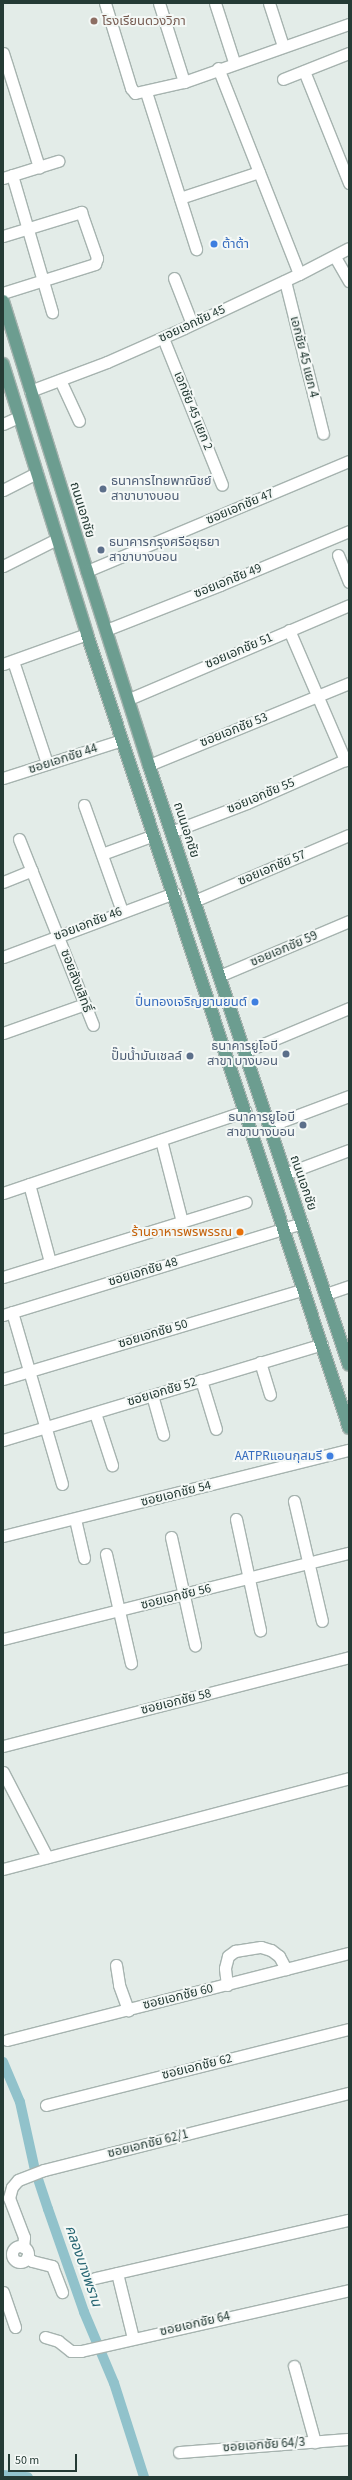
<!DOCTYPE html>
<html>
<head>
<meta charset="utf-8">
<style>
	body { margin:0 }
	#map { position:relative; width:352px; height:2480px; overflow:hidden; background:#e3ece8; font-family:"Source Sans 3","Noto Sans Thai",sans-serif }
	div>[style] { position:absolute }
	.canal>* { height:10px; margin:-5px; padding:0 5px; transform-origin:5px; border-radius:5px; background:#91c2cb }
	.roads { filter:drop-shadow(1px 0 #a6b3af) drop-shadow(-1px 0 #a6b3af) drop-shadow(0 1px #a6b3af) drop-shadow(0 -1px #a6b3af) }
	.minor>* { height:11px; margin:-5.5px; padding:0 5.5px; transform-origin:5.5px; border-radius:5.5px; background:#fff }
	.minor>.ring { margin:-5.5px; padding:0; box-sizing:content-box; background:none; border:11px solid #fff; border-radius:50% }
	.major>* { height:12px; margin:-6px; padding:0 6px; transform-origin:6px; border-radius:6px; background:#6c9d90 }
	.dots>* { width:11px; height:11px; translate:-50% -50%; box-sizing:border-box; border:2px solid #f4f8f6; border-radius:50% }
	span { translate:-50% -50%; white-space:nowrap; text-align:center; line-height:1.15; -webkit-text-stroke:4px #f4f8f6; paint-order:stroke }
	.education-label { font-size:13px; color:#785e54 }
	.left { translate:0 -50%; text-align:left }
	.shop-label { font-size:13px; color:#366cbe }
	.right { translate:-100% -50%; text-align:right }
	.street-label { font-size:13px; color:#253b35 }
	.service-label { font-size:13px; color:#4e5e75 }
	.food-label { font-size:13px; color:#c56008 }
	.water-label { font-size:14px; color:#256471; font-style:italic }
	.frame { position:absolute; inset:0; border:4px solid #253b35; pointer-events:none }
	.scale { position:absolute; left:8px; top:2454px; width:69px; height:18px; box-sizing:border-box; border:2px solid #253b35; border-top:0; padding-left:5px; font-size:12px; line-height:14px; white-space:nowrap; color:#253b35; -webkit-text-stroke:3px #f4f8f6; paint-order:stroke }
</style>
</head>
<body>
<div id="map">
	<div class="canal">
		<div style="left:3px;top:2062px;width:43px;rotate:67deg"></div>
		<div style="left:20px;top:2102px;width:70px;rotate:77.6deg"></div>
		<div style="left:35px;top:2170px;width:41px;rotate:71.6deg"></div>
		<div style="left:48px;top:2209px;width:109px;rotate:70.7deg"></div>
		<div style="left:84px;top:2312px;width:77px;rotate:67.1deg"></div>
		<div style="left:114px;top:2383px;width:99px;rotate:72.3deg"></div>
		<div style="left:3px;top:2475px;width:25px;rotate:5deg"></div>
	</div>
	<div class="roads">
		<div class="minor">
			<div style="left:105px;top:3px;width:89px;rotate:73deg"></div>
			<div style="left:131px;top:88px;width:6px;rotate:51deg"></div>
			<div style="left:135px;top:93px;width:50px;rotate:-12.7deg"></div>
			<div style="left:184px;top:82px;width:175px;rotate:-19.4deg"></div>
			<div style="left:159px;top:3px;width:83px;rotate:72.4deg"></div>
			<div style="left:215px;top:3px;width:62px;rotate:72.1deg"></div>
			<div style="left:269px;top:3px;width:45px;rotate:72deg"></div>
			<div style="left:3px;top:53px;width:120px;rotate:72.5deg"></div>
			<div style="left:218px;top:68px;width:221px;rotate:68.5deg"></div>
			<div style="left:304px;top:71px;width:121px;rotate:68.1deg"></div>
			<div style="left:283px;top:79px;width:71px;rotate:-21.5deg"></div>
			<div style="left:146px;top:92px;width:165px;rotate:72.3deg"></div>
			<div style="left:12px;top:175px;width:143px;rotate:73.7deg"></div>
			<div style="left:3px;top:178px;width:58px;rotate:-17.2deg"></div>
			<div style="left:180px;top:198px;width:83px;rotate:-18.2deg"></div>
			<div style="left:3px;top:236px;width:82px;rotate:-17.1deg"></div>
			<div style="left:81px;top:212px;width:49px;rotate:70.8deg"></div>
			<div style="left:97px;top:258px;width:6px;rotate:108deg"></div>
			<div style="left:95px;top:264px;width:96px;rotate:162.5deg"></div>
			<div style="left:335px;top:257px;width:28px;rotate:60deg"></div>
			<div style="left:174px;top:278px;width:49px;rotate:68.6deg"></div>
			<div style="left:285px;top:281px;width:157px;rotate:76deg"></div>
			<div style="left:163px;top:338px;width:158px;rotate:68.1deg"></div>
			<div style="left:60px;top:380px;width:45px;rotate:65.1deg"></div>
			<div style="left:30px;top:391px;width:82px;rotate:-20.6deg"></div>
			<div style="left:107px;top:362px;width:84px;rotate:-23.8deg"></div>
			<div style="left:184px;top:328px;width:127px;rotate:-25.2deg"></div>
			<div style="left:299px;top:274px;width:56px;rotate:-27.5deg"></div>
			<div style="left:3px;top:424px;width:17px;rotate:-24deg"></div>
			<div style="left:3px;top:490px;width:38px;rotate:-27deg"></div>
			<div style="left:338px;top:555px;width:29px;rotate:68deg"></div>
			<div style="left:3px;top:566px;width:60px;rotate:-26.6deg"></div>
			<div style="left:87px;top:571px;width:284px;rotate:-22.8deg"></div>
			<div style="left:106px;top:630px;width:123px;rotate:-21.5deg"></div>
			<div style="left:220px;top:585px;width:140px;rotate:-22.7deg"></div>
			<div style="left:289px;top:630px;width:142px;rotate:66.7deg"></div>
			<div style="left:13px;top:661px;width:108px;rotate:71.6deg"></div>
			<div style="left:3px;top:664px;width:89px;rotate:-19.7deg"></div>
			<div style="left:129px;top:699px;width:239px;rotate:-23.1deg"></div>
			<div style="left:149px;top:765px;width:216px;rotate:-22.3deg"></div>
			<div style="left:3px;top:778px;width:125px;rotate:-17.7deg"></div>
			<div style="left:84px;top:805px;width:113px;rotate:70.3deg"></div>
			<div style="left:171px;top:832px;width:81px;rotate:-20.9deg"></div>
			<div style="left:247px;top:803px;width:111px;rotate:-23.8deg"></div>
			<div style="left:19px;top:839px;width:200px;rotate:68.3deg"></div>
			<div style="left:102px;top:854px;width:55px;rotate:-20.1deg"></div>
			<div style="left:3px;top:882px;width:31px;rotate:-22deg"></div>
			<div style="left:194px;top:901px;width:168px;rotate:-23.1deg"></div>
			<div style="left:3px;top:957px;width:183px;rotate:-20.5deg"></div>
			<div style="left:219px;top:976px;width:141px;rotate:-22.9deg"></div>
			<div style="left:3px;top:1033px;width:87px;rotate:-19.5deg"></div>
			<div style="left:244px;top:1052px;width:114px;rotate:-22.7deg"></div>
			<div style="left:269px;top:1126px;width:85px;rotate:-20.6deg"></div>
			<div style="left:161px;top:1140px;width:85px;rotate:75.6deg"></div>
			<div style="left:285px;top:1174px;width:68px;rotate:-20.6deg"></div>
			<div style="left:29px;top:1184px;width:81px;rotate:74.9deg"></div>
			<div style="left:3px;top:1193px;width:256px;rotate:-18.7deg"></div>
			<div style="left:3px;top:1277px;width:254px;rotate:-17.2deg"></div>
			<div style="left:326px;top:1294px;width:24px;rotate:-19deg"></div>
			<div style="left:12px;top:1312px;width:179px;rotate:73.8deg"></div>
			<div style="left:3px;top:1315px;width:313px;rotate:-17.1deg"></div>
			<div style="left:260px;top:1362px;width:34px;rotate:73deg"></div>
			<div style="left:3px;top:1379px;width:314px;rotate:-16.6deg"></div>
			<div style="left:201px;top:1380px;width:51px;rotate:73deg"></div>
			<div style="left:152px;top:1395px;width:41px;rotate:74.2deg"></div>
			<div style="left:95px;top:1413px;width:55px;rotate:71.9deg"></div>
			<div style="left:3px;top:1440px;width:333px;rotate:-16.7deg"></div>
			<div style="left:294px;top:1501px;width:123px;rotate:76.9deg"></div>
			<div style="left:75px;top:1519px;width:40px;rotate:77deg"></div>
			<div style="left:236px;top:1519px;width:114px;rotate:77.8deg"></div>
			<div style="left:3px;top:1536px;width:357px;rotate:-14deg"></div>
			<div style="left:171px;top:1537px;width:111px;rotate:77.5deg"></div>
			<div style="left:106px;top:1554px;width:112px;rotate:77.1deg"></div>
			<div style="left:3px;top:1639px;width:357px;rotate:-14deg"></div>
			<div style="left:3px;top:1746px;width:357px;rotate:-14.4deg"></div>
			<div style="left:3px;top:1772px;width:96px;rotate:62.6deg"></div>
			<div style="left:3px;top:1869px;width:358px;rotate:-14.7deg"></div>
			<div style="left:116px;top:1965px;width:20px;rotate:81deg"></div>
			<div style="left:119px;top:1985px;width:27px;rotate:70deg"></div>
			<div style="left:227px;top:1985px;width:17px;rotate:-97deg"></div>
			<div style="left:225px;top:1968px;width:12px;rotate:-76deg"></div>
			<div style="left:228px;top:1956px;width:9px;rotate:-36deg"></div>
			<div style="left:235px;top:1951px;width:26px;rotate:-9deg"></div>
			<div style="left:261px;top:1947px;width:10px;rotate:17deg"></div>
			<div style="left:271px;top:1950px;width:10px;rotate:37deg"></div>
			<div style="left:279px;top:1956px;width:15px;rotate:62deg"></div>
			<div style="left:7px;top:2040px;width:353px;rotate:-14.3deg"></div>
			<div style="left:46px;top:2105px;width:312px;rotate:-14.1deg"></div>
			<div class="ring" style="left:12px;top:2246px;width:5px;height:5px"></div>
			<div style="left:23px;top:2247px;width:10px;rotate:-84deg"></div>
			<div style="left:24px;top:2237px;width:42px;rotate:-111deg"></div>
			<div style="left:9px;top:2198px;width:11px;rotate:-75deg"></div>
			<div style="left:12px;top:2187px;width:9px;rotate:-49deg"></div>
			<div style="left:18px;top:2180px;width:28px;rotate:-21deg"></div>
			<div style="left:44px;top:2170px;width:315px;rotate:-14.2deg"></div>
			<div style="left:27px;top:2257px;width:6px;rotate:39deg"></div>
			<div style="left:32px;top:2261px;width:21px;rotate:14deg"></div>
			<div style="left:52px;top:2266px;width:28px;rotate:69deg"></div>
			<div style="left:117px;top:2273px;width:67px;rotate:76.2deg"></div>
			<div style="left:95px;top:2278px;width:261px;rotate:-12.9deg"></div>
			<div style="left:3px;top:2292px;width:37px;rotate:71deg"></div>
			<div style="left:45px;top:2337px;width:14px;rotate:17deg"></div>
			<div style="left:58px;top:2341px;width:16px;rotate:38deg"></div>
			<div style="left:71px;top:2351px;width:10px"></div>
			<div style="left:81px;top:2351px;width:275px;rotate:-12.8deg"></div>
			<div style="left:294px;top:2366px;width:79px;rotate:74.6deg"></div>
			<div style="left:179px;top:2452px;width:170px;rotate:-4.4deg"></div>
		</div>
		<div class="major">
			<div style="left:3px;top:301px;width:283px;rotate:72.7deg"></div>
			<div style="left:87px;top:571px;width:204px;rotate:72.3deg"></div>
			<div style="left:149px;top:765px;width:632px;rotate:71.57deg"></div>
			<div style="left:3px;top:364px;width:283px;rotate:72.7deg"></div>
			<div style="left:87px;top:634px;width:836px;rotate:71.74deg"></div>
		</div>
	</div>
	<div class="dots">
		<div style="left:94px;top:21px;background:#8d6e63"></div>
		<div style="left:214px;top:244px;background:#3f7fe0"></div>
		<div style="left:103px;top:489px;background:#5c6f8a"></div>
		<div style="left:101px;top:550px;background:#5c6f8a"></div>
		<div style="left:255px;top:1002px;background:#3f7fe0"></div>
		<div style="left:286px;top:1054px;background:#5c6f8a"></div>
		<div style="left:190px;top:1056px;background:#5c6f8a"></div>
		<div style="left:303px;top:1125px;background:#5c6f8a"></div>
		<div style="left:240px;top:1232px;background:#e8710a"></div>
		<div style="left:330px;top:1456px;background:#3f7fe0"></div>
	</div>
	<div class="education-label">
		<span class="left" style="left:102px;top:21px">โรงเรียนดวงวิภา</span>
	</div>
	<div class="shop-label">
		<span class="left" style="left:222px;top:244px">ต้าต้า</span>
		<span class="right" style="left:247px;top:1002px">ปิ่นทองเจริญยานยนต์</span>
		<span class="right" style="left:322px;top:1456px">AATPRแอนกุสมรี</span>
	</div>
	<div class="street-label">
		<span style="left:192px;top:324px;rotate:-25deg">ซอยเอกชัย 45</span>
		<span style="left:304px;top:357px;rotate:76deg">เอกชัย 45 แยก 4</span>
		<span style="left:193px;top:411px;rotate:68deg">เอกชัย 45 แยก 2</span>
		<span style="left:240px;top:507px;rotate:-23deg">ซอยเอกชัย 47</span>
		<span style="left:82px;top:510px;rotate:73deg">ถนนเอกชัย</span>
		<span style="left:228px;top:581px;rotate:-22deg">ซอยเอกชัย 49</span>
		<span style="left:239px;top:651px;rotate:-23deg">ซอยเอกชัย 51</span>
		<span style="left:234px;top:730px;rotate:-22deg">ซอยเอกชัย 53</span>
		<span style="left:63px;top:759px;rotate:-18deg">ซอยเอกชัย 44</span>
		<span style="left:261px;top:796px;rotate:-23deg">ซอยเอกชัย 55</span>
		<span style="left:186px;top:830px;rotate:72deg">ถนนเอกชัย</span>
		<span style="left:272px;top:868px;rotate:-23deg">ซอยเอกชัย 57</span>
		<span style="left:88px;top:924px;rotate:-21deg">ซอยเอกชัย 46</span>
		<span style="left:284px;top:949px;rotate:-23deg">ซอยเอกชัย 59</span>
		<span style="left:76px;top:981px;rotate:69deg">ซอยสังขสิทธิ์</span>
		<span style="left:303px;top:1183px;rotate:71deg">ถนนเอกชัย</span>
		<span style="left:143px;top:1272px;rotate:-17deg">ซอยเอกชัย 48</span>
		<span style="left:153px;top:1334px;rotate:-17deg">ซอยเอกชัย 50</span>
		<span style="left:162px;top:1392px;rotate:-17deg">ซอยเอกชัย 52</span>
		<span style="left:176px;top:1494px;rotate:-14deg">ซอยเอกชัย 54</span>
		<span style="left:176px;top:1597px;rotate:-14deg">ซอยเอกชัย 56</span>
		<span style="left:176px;top:1702px;rotate:-14deg">ซอยเอกชัย 58</span>
		<span style="left:178px;top:1997px;rotate:-14deg">ซอยเอกชัย 60</span>
		<span style="left:197px;top:2067px;rotate:-14deg">ซอยเอกชัย 62</span>
		<span style="left:148px;top:2144px;rotate:-14deg">ซอยเอกชัย 62/1</span>
		<span style="left:195px;top:2324px;rotate:-13deg">ซอยเอกชัย 64</span>
		<span style="left:264px;top:2445px;rotate:-4deg">ซอยเอกชัย 64/3</span>
	</div>
	<div class="service-label">
		<span class="left" style="left:111px;top:489px">ธนาคารไทยพาณิชย์<br>สาขาบางบอน</span>
		<span class="left" style="left:109px;top:550px">ธนาคารกรุงศรีอยุธยา<br>สาขาบางบอน</span>
		<span class="right" style="left:278px;top:1054px">ธนาคารยูโอบี<br>สาขา บางบอน</span>
		<span class="right" style="left:182px;top:1056px">ปั๊มน้ำมันเชลล์</span>
		<span class="right" style="left:295px;top:1125px">ธนาคารยูโอบี<br>สาขาบางบอน</span>
	</div>
	<div class="food-label">
		<span class="right" style="left:232px;top:1232px">ร้านอาหารพรพรรณ</span>
	</div>
	<div class="water-label">
		<span style="left:83px;top:2266px;rotate:71deg">คลองบางพราน</span>
	</div>
	<div class="frame"></div>
	<div class="scale">50 m</div>
</div>
</body>
</html>
